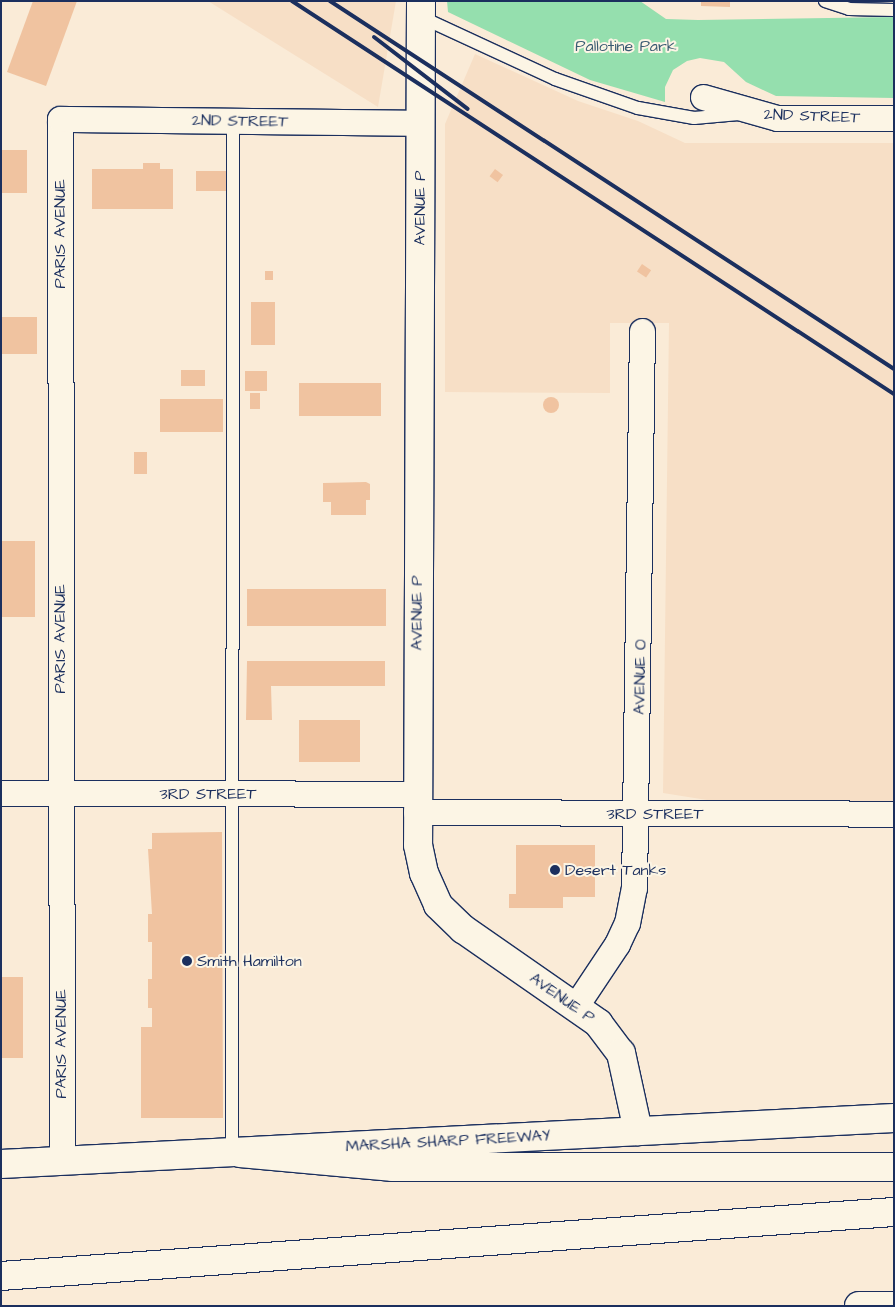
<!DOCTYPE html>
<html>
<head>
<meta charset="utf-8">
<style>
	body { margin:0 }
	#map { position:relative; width:895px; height:1307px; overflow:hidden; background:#faebd7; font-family:"Architects Daughter",sans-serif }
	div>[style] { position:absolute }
	.built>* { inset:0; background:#f7dfc6 }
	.green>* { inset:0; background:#95dfae }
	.building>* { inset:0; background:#f0c3a0; transform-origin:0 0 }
	.round { border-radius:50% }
	.roads { filter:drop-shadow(1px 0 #1b2f5e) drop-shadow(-1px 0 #1b2f5e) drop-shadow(0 1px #1b2f5e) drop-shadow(0 -1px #1b2f5e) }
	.service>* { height:12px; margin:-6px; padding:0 6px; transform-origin:6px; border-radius:6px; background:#fcf5e5 }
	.minor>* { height:25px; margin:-12.5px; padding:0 12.5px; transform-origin:12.5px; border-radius:12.5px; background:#fcf5e5 }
	.tertiary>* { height:28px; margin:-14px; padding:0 14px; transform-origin:14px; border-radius:14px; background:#fcf5e5 }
	.secondary>* { height:28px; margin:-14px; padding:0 14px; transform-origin:14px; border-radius:14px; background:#fcf5e5 }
	.motorway>* { height:28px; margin:-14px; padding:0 14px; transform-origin:14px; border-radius:14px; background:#fcf5e5 }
	.rail>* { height:4px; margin:-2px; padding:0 2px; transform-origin:2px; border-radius:2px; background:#1b2f5e }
	.dots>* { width:14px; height:14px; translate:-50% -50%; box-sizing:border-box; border:2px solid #fcf5e5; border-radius:50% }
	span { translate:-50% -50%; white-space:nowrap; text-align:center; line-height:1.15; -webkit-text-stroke:4px #fcf5e5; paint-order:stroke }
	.park-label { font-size:16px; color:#3a5b72 }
	.street-label { font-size:16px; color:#1b2f5e }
	.poi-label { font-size:16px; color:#1b2f5e }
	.left { translate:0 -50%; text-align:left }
	.frame { position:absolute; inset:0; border:2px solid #1b2f5e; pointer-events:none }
</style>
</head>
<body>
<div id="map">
	<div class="built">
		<div style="clip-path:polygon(208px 1px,396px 1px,378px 107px)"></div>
		<div style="clip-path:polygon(475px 54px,578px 101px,638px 121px,685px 143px,894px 143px,894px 803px,707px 800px,663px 793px,669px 323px,610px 323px,610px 393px,445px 392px,445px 124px)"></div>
	</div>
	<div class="green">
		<div style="clip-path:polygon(447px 1px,640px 1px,666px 19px,698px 20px,894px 17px,894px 98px,776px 96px,746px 82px,724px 62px,700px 58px,687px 61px,673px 70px,665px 87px,665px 102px,590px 80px,448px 12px)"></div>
	</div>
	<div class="building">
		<div style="clip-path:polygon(33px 1px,77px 1px,46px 86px,7px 72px)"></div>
		<div style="clip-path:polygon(701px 1px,730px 1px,730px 7px,701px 6px)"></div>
		<div style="left:1px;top:150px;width:26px;height:43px"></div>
		<div style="clip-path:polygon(143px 163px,160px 163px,160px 169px,173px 169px,173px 209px,92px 209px,92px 169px,143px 169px)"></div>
		<div style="left:495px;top:169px;width:10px;height:9px;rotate:37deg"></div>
		<div style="left:196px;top:171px;width:30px;height:20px"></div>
		<div style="left:642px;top:264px;width:11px;height:9px;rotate:34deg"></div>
		<div style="left:265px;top:271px;width:8px;height:9px"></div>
		<div style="left:251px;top:302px;width:24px;height:43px"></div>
		<div style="left:1px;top:317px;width:36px;height:37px"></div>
		<div style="left:181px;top:370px;width:24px;height:16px"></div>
		<div style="left:245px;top:371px;width:22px;height:20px"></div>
		<div style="left:381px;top:383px;width:33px;height:82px;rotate:90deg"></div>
		<div style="left:250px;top:393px;width:10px;height:16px"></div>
		<div class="round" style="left:543px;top:397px;width:16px;height:16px"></div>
		<div style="left:160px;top:399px;width:63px;height:33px"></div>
		<div style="left:134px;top:452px;width:13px;height:22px"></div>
		<div style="clip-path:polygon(366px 482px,370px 484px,370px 500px,366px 500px,366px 515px,331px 515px,331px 502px,323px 502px,323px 483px)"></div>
		<div style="left:1px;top:541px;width:34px;height:76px"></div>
		<div style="left:386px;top:589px;width:37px;height:139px;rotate:90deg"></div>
		<div style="clip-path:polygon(247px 661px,385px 661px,385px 686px,271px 686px,272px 720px,246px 720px)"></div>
		<div style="left:299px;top:720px;width:61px;height:42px"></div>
		<div style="clip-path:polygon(222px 832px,223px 1118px,141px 1118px,141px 1027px,152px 1027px,152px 1008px,148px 1008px,148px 979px,152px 979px,152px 942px,148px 942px,148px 914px,152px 914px,148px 849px,152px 849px,152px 833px)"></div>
		<div style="clip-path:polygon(516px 845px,595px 845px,595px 897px,563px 897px,563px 908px,509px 908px,509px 894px,516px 894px)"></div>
		<div style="left:1px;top:977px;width:22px;height:81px"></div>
	</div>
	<div class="roads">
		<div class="service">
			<div style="left:825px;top:1px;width:25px;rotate:18deg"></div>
			<div style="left:849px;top:9px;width:45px;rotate:1.3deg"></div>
			<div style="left:421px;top:17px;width:148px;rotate:24.8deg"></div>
			<div style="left:555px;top:79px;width:88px;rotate:19.3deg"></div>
			<div style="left:638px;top:108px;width:57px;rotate:10.1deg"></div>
			<div style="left:694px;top:118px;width:45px;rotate:-5.1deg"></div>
			<div style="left:232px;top:1153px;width:1032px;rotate:-89.94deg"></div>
		</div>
		<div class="minor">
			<div style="left:703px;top:97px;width:77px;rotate:15.8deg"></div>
			<div style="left:777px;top:118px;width:117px"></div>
			<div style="left:1px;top:793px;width:415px;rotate:0.1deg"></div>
			<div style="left:416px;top:812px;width:478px;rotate:0.2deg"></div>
			<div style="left:575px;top:1007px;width:76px;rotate:-56.3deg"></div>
			<div style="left:617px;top:944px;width:23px;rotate:-65deg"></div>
			<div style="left:627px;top:923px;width:36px;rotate:-79deg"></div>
			<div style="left:634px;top:888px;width:557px;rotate:-89.18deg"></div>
			<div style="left:62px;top:1159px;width:1040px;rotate:-90.11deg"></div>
			<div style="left:60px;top:119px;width:361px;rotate:0.6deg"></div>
		</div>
		<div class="tertiary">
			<div style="left:421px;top:1px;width:844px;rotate:90.2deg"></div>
			<div style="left:418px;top:845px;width:29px;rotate:78deg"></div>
			<div style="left:424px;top:873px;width:35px;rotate:66deg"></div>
			<div style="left:438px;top:905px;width:35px;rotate:44deg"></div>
			<div style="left:463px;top:929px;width:165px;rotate:34.8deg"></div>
			<div style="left:598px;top:1023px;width:38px;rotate:53deg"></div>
			<div style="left:621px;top:1053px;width:80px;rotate:77.7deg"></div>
		</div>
		<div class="secondary">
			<div style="left:1px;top:1164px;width:894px;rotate:-2.95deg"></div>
		</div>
		<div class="motorway">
			<div style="left:240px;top:1153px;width:154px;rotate:5.2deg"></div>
			<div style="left:393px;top:1167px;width:501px"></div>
			<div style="left:1px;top:1276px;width:895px;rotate:-4.1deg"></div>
			<div style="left:859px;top:1306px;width:35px"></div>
		</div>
	</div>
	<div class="rail">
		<div style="left:292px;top:1px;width:719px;rotate:33.14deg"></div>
		<div style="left:330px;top:1px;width:673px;rotate:33.12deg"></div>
		<div style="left:374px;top:37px;width:118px;rotate:37.5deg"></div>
	</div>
	<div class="dots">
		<div style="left:555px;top:870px;background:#1b2f5e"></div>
		<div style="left:187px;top:961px;background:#1b2f5e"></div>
	</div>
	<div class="park-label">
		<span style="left:626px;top:46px">Pallotine Park</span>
	</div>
	<div class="street-label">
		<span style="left:812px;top:116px;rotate:2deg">2ND STREET</span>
		<span style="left:240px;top:121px;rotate:1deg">2ND STREET</span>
		<span style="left:420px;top:208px;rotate:-90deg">AVENUE P</span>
		<span style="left:60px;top:234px;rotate:-90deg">PARIS AVENUE</span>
		<span style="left:417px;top:613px;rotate:-90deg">AVENUE P</span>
		<span style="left:60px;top:639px;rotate:-90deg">PARIS AVENUE</span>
		<span style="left:640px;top:677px;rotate:-89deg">AVENUE O</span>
		<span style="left:208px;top:794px">3RD STREET</span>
		<span style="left:655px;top:814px">3RD STREET</span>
		<span style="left:562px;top:998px;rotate:35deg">AVENUE P</span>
		<span style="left:61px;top:1044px;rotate:-90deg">PARIS AVENUE</span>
		<span style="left:448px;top:1141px;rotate:-3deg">MARSHA SHARP FREEWAY</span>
	</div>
	<div class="poi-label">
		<span class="left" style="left:565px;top:870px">Desert Tanks</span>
		<span class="left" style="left:197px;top:961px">Smith Hamilton</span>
	</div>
	<div class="frame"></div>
</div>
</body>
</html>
